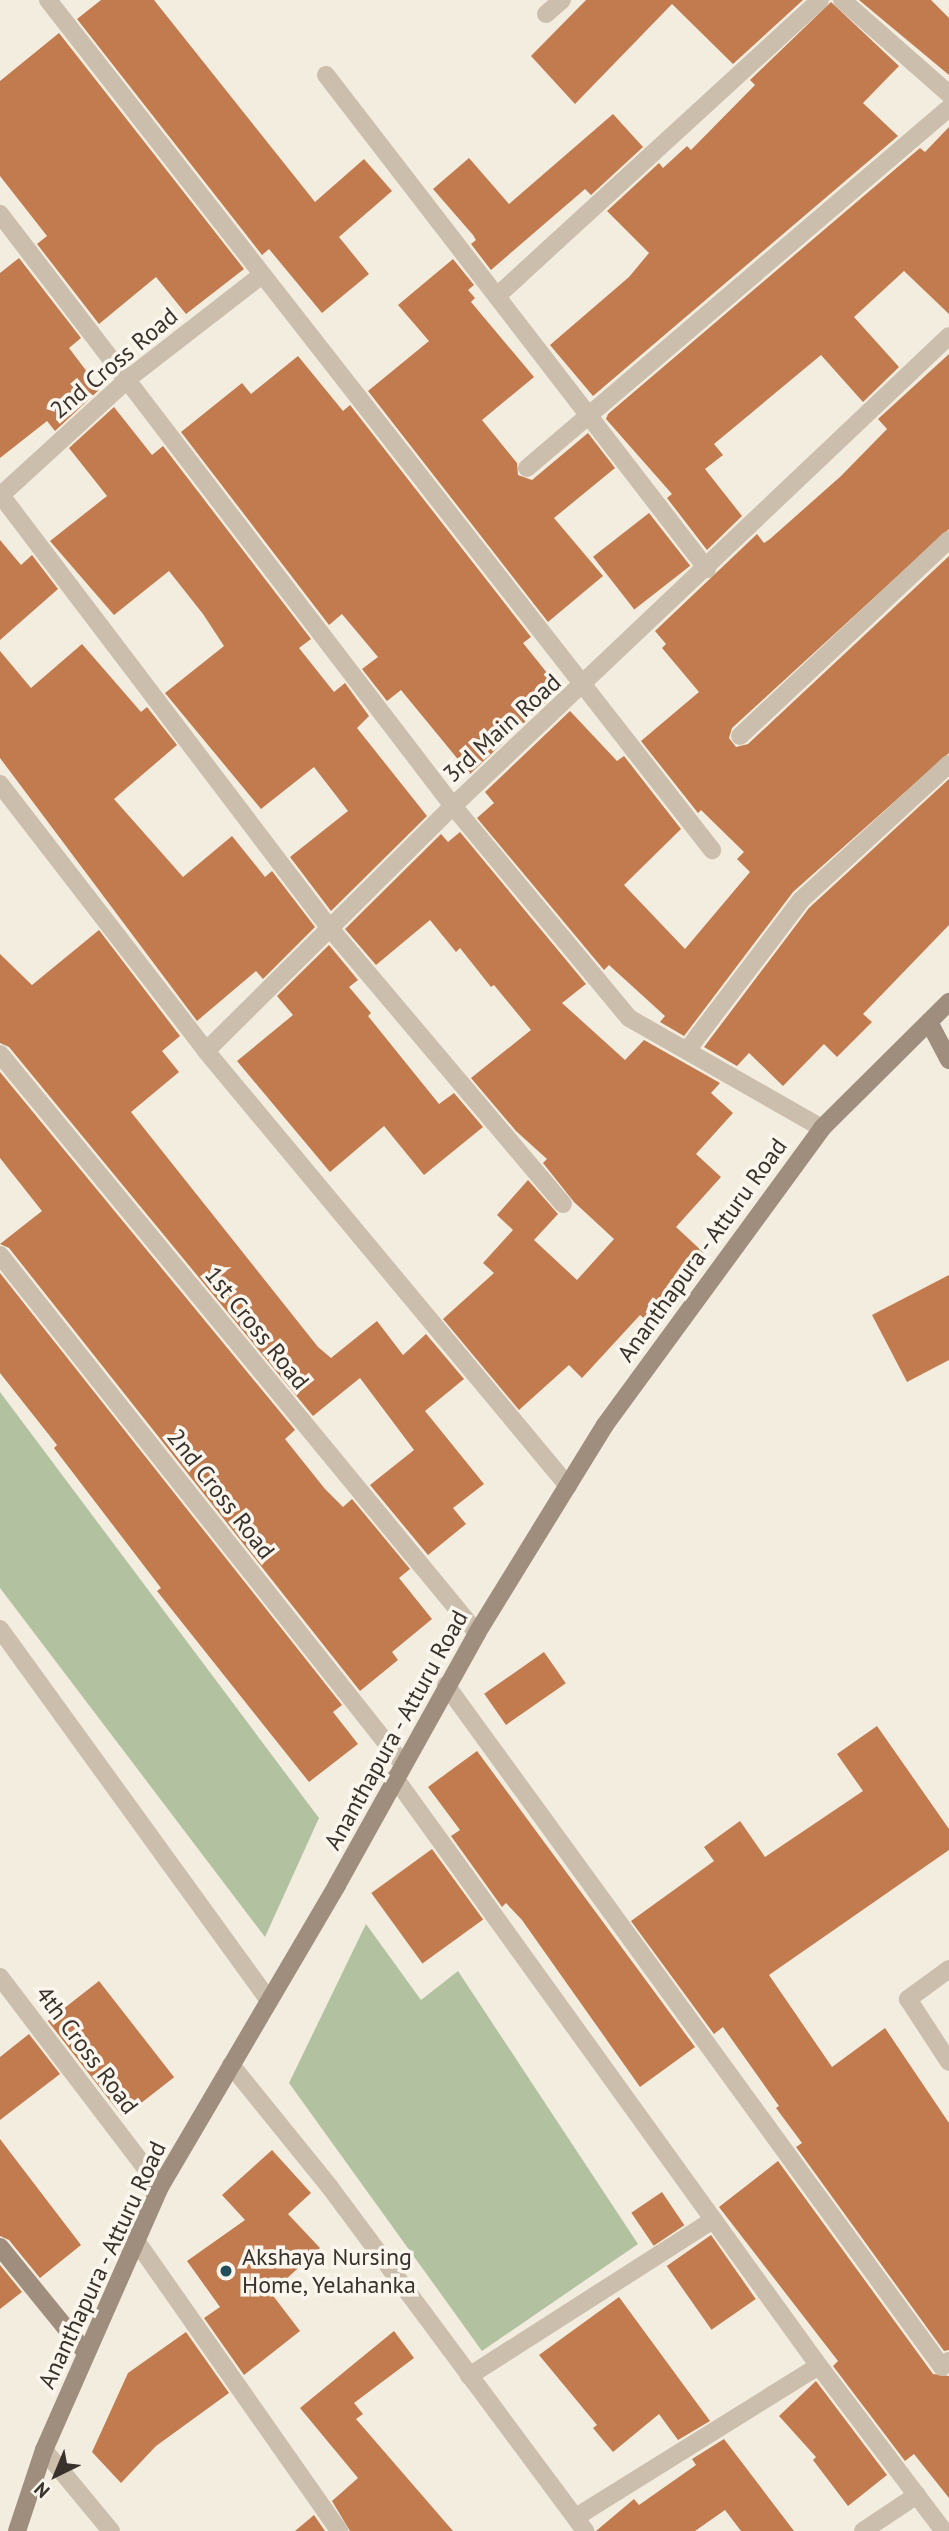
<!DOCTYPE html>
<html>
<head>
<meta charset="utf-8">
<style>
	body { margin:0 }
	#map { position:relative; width:949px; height:2531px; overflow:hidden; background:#f3ede0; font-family:"PT Sans",sans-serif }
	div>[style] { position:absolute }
	.green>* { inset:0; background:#b2c2a0 }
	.building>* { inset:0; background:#c27b4e; transform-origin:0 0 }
	.street>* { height:18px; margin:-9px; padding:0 9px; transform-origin:9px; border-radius:9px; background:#cbbeac }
	.secondary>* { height:18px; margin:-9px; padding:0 9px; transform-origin:9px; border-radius:9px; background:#9f8e7d }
	.dots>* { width:19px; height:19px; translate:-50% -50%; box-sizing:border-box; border:4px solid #faf6ed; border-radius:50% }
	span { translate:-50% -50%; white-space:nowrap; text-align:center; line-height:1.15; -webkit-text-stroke:7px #faf6ed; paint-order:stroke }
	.street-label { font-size:24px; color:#39312b }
	.poi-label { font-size:24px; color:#39312b }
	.left { translate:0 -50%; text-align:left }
	.north { position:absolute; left:21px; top:2440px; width:70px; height:70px; -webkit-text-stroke:5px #faf6ed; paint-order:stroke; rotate:223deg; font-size:19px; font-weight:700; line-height:28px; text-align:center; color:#39312b }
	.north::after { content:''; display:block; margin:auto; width:24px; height:32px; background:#39312b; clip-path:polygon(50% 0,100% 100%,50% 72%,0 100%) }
</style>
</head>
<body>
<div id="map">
	<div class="green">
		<div style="clip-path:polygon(0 1392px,319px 1818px,265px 1937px,0 1588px)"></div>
		<div style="clip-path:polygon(366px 1924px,421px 2000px,458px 1971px,638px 2244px,482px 2351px,289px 2083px)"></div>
	</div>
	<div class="building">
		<div style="clip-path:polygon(101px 0,154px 0,315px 202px,364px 159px,392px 191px,339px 237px,369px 274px,322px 313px,269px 249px,262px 255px,77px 19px)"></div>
		<div style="clip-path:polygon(586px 0,803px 0,733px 64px,672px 4px,575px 104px,531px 56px)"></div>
		<div style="clip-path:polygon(859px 0,931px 0,949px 18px,949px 75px)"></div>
		<div style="clip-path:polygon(831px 2px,899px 66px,863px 103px,898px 136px,593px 396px,550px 345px,629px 277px,649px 253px,607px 211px,659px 163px,663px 168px,687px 146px,691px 150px,755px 85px,750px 80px)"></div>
		<div style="clip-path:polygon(59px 33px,244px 269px,186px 314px,156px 277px,99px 324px,37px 244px,47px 236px,0 176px,0 81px)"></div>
		<div style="clip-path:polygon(613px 114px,643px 147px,591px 195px,585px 189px,491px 270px,471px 244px,476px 240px,473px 235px,433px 189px,469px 158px,509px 204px)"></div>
		<div style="clip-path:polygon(949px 127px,949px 314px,904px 271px,854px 317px,899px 367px,863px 402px,821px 355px,714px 444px,723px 455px,705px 469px,742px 516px,707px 550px,667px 498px,672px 494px,606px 419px,608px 414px,920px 148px,925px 152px)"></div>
		<div style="clip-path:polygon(19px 258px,81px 338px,69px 348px,100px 389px,55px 431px,47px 421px,0 458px,0 273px)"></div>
		<div style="clip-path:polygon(453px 259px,474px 285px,468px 290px,475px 298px,471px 302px,534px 377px,482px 420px,517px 463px,518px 475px,532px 480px,588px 433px,615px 468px,554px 518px,603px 576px,548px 622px,368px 391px,429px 341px,398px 305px)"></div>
		<div style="clip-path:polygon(949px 354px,949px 529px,732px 728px,729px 738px,736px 747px,748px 744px,949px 556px,949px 753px,793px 892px,684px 1036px,660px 1022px,665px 1016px,609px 965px,604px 970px,477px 818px,494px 803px,485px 792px,570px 711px,617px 761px,624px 756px,681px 829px,624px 885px,685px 949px,750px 872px,737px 859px,744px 852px,701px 810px,698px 813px,641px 741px,699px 692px,662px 648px,666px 644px,655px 631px,757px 534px,764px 543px,770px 539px,841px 476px,887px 429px,878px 419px)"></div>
		<div style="clip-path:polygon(298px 356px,343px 411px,350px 405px,531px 637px,523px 643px,560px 689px,470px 774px,401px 690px,387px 701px,362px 669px,378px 657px,342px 614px,329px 625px,181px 432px,242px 383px,251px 394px)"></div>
		<div style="clip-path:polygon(114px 407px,152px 455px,163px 446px,311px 639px,299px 648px,334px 692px,345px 683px,369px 716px,357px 728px,427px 816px,331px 911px,290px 857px,348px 811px,314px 767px,261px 809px,165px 693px,224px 646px,203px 614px,169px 571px,114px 615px,50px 541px,107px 496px,69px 448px)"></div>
		<div style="left:649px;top:513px;width:67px;height:71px;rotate:52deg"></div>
		<div style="clip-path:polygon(0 540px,21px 565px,32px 555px,58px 589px,0 640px)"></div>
		<div style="clip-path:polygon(82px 644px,141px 712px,147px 707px,177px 745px,114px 799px,183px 877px,232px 836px,265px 877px,272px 871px,315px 927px,263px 979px,256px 971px,197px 1021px,0 758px,0 651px,31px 688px)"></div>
		<div style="clip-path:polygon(949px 779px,949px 925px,863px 1014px,872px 1022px,837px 1057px,824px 1044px,783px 1086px,749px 1053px,737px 1066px,704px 1047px,809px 908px)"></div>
		<div style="clip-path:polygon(460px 832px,586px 984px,562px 1003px,625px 1060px,644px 1040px,720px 1083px,711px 1093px,733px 1113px,696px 1154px,721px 1177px,676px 1227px,704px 1253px,645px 1319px,640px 1315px,582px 1378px,569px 1365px,519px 1410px,443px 1319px,494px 1273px,483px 1263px,513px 1230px,497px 1215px,528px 1180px,558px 1214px,534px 1240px,577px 1280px,614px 1239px,574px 1202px,543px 1163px,547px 1159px,516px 1131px,471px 1078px,531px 1030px,494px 985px,491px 987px,460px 948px,456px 952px,430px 920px,376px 965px,345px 929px,441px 834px,448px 842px)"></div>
		<div style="clip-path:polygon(99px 930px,180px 1036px,162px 1051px,179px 1072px,131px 1112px,318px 1347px,331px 1358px,377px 1321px,403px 1355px,426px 1334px,464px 1379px,425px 1411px,484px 1484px,453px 1508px,466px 1524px,428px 1555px,370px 1485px,414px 1450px,360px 1378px,313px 1416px,9px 1047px,0 1043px,0 954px,32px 985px)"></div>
		<div style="clip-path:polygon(329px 945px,358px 980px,349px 987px,371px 1013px,368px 1016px,439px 1104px,454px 1093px,483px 1127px,424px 1175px,384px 1126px,330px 1172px,237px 1061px,293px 1015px,277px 996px)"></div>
		<div style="clip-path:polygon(0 1072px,295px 1430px,285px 1439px,325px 1489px,343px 1507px,352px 1499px,410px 1569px,399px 1578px,432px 1619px,392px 1652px,398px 1660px,360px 1691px,9px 1248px,0 1244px,42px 1211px,0 1158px)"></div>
		<div style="clip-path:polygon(0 1273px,342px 1705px,333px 1712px,358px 1744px,309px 1782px,157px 1591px,161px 1588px,54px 1448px,57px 1445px,0 1373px)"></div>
		<div style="clip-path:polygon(949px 1275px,949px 1360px,907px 1382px,872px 1315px)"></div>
		<div style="left:544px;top:1652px;width:38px;height:73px;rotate:55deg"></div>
		<div style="clip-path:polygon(877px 1726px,949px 1829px,949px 1850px,769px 1975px,832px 2067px,885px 2028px,949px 2123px,949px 2350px,944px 2351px,796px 2147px,802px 2143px,776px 2108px,779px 2106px,723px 2027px,714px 2034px,631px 1921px,714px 1861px,704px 1847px,740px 1821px,765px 1857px,863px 1791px,837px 1754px)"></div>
		<div style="clip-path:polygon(477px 1751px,695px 2047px,640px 2087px,522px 1920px,506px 1903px,502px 1907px,451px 1836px,460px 1830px,428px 1787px)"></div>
		<div style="left:432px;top:1849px;width:87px;height:75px;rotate:54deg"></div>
		<div style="left:99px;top:1981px;width:122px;height:65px;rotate:52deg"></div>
		<div style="clip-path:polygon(29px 2034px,60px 2074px,0 2120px,0 2057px)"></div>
		<div style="clip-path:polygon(0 2139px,81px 2245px,40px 2278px,9px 2240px,0 2236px)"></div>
		<div style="clip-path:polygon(272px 2150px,311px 2193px,288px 2214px,320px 2248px,271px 2293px,300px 2331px,244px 2375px,204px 2318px,220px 2307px,187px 2261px,245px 2220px,222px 2195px)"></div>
		<div style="clip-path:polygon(778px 2161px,933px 2374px,949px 2376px,949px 2498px,914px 2454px,905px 2461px,833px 2366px,838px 2361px,719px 2207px)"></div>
		<div style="left:662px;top:2192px;width:40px;height:37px;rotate:56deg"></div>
		<div style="left:711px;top:2235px;width:78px;height:54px;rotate:55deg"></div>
		<div style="clip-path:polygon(0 2265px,22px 2292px,0 2309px)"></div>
		<div style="clip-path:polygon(619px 2297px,710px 2421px,678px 2440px,659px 2414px,613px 2452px,593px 2428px,597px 2425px,539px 2355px)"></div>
		<div style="clip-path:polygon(394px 2331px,414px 2358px,354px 2403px,363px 2414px,356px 2419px,453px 2531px,350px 2531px,332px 2501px,358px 2478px,300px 2408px)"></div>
		<div style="clip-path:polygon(186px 2332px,229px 2393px,156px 2446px,121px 2483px,92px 2452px,128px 2373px)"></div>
		<div style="clip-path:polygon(816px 2381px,887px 2475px,848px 2506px,813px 2460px,816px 2457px,779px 2416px)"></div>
		<div style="clip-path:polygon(724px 2439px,794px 2531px,741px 2531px,725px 2510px,695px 2531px,596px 2531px,634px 2499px,639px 2505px,696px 2465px,692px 2459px)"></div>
		<div style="clip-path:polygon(314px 2515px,325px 2531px,295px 2531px)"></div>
	</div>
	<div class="street">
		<div style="left:48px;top:0;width:1079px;rotate:52deg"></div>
		<div style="left:842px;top:0;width:142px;rotate:41.3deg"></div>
		<div style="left:546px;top:14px;width:21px;rotate:-41deg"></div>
		<div style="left:326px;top:75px;width:624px;rotate:52.36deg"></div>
		<div style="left:0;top:214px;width:745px;rotate:52.58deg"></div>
		<div style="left:453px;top:806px;width:276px;rotate:50.3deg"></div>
		<div style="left:629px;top:1018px;width:222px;rotate:29.7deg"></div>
		<div style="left:497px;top:296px;width:438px;rotate:-42.5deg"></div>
		<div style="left:527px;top:468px;width:555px;rotate:-40.47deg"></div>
		<div style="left:0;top:494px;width:542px;rotate:52.79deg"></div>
		<div style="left:328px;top:926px;width:364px;rotate:49.8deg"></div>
		<div style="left:1px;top:495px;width:173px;rotate:-42.4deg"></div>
		<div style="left:129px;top:378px;width:168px;rotate:-37.8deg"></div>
		<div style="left:740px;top:736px;width:287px;rotate:-43.2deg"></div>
		<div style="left:0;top:784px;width:337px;rotate:52.3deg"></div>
		<div style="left:206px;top:1051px;width:566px;rotate:50.23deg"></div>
		<div style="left:688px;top:1049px;width:187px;rotate:-52.8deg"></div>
		<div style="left:801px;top:900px;width:201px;rotate:-42.6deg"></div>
		<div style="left:206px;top:1051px;width:348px;rotate:-44.8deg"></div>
		<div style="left:453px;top:806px;width:683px;rotate:-43.46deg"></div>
		<div style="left:0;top:1054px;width:750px;rotate:50.52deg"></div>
		<div style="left:0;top:1255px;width:649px;rotate:51.63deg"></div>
		<div style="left:0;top:1629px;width:459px;rotate:54.1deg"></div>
		<div style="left:446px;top:1685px;width:843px;rotate:53.97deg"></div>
		<div style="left:942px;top:2367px;width:9px;rotate:-41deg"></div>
		<div style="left:395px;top:1778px;width:725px;rotate:54.21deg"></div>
		<div style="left:819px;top:2366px;width:207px;rotate:52.9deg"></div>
		<div style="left:949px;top:1969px;width:51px;rotate:143.8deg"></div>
		<div style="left:908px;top:1999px;width:75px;rotate:56.9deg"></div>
		<div style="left:0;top:1977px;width:264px;rotate:52.7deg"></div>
		<div style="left:231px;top:2065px;width:156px;rotate:51deg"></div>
		<div style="left:329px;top:2186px;width:430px;rotate:53.4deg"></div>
		<div style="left:137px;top:2242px;width:353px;rotate:55deg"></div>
		<div style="left:469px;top:2376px;width:290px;rotate:-32.6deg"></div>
		<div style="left:44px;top:2450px;width:105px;rotate:50.4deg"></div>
		<div style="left:576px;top:2517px;width:286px;rotate:-31.9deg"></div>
		<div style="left:863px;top:2531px;width:65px;rotate:-33.7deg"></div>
	</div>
	<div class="secondary">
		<div style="left:929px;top:1022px;width:43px;rotate:62.2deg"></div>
		<div style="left:0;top:2247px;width:136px;rotate:50.9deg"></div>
		<div style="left:17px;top:2531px;width:85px;rotate:-71.6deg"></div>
		<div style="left:44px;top:2450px;width:287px;rotate:-66.2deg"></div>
		<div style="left:160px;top:2187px;width:350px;rotate:-59.6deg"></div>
		<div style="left:337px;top:1885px;width:288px;rotate:-60.9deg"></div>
		<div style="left:477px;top:1633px;width:244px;rotate:-58.4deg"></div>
		<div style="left:605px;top:1425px;width:368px;rotate:-53.8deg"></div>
		<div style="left:822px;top:1128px;width:179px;rotate:-44.8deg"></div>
	</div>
	<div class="dots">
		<div style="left:226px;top:2271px;background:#214e5a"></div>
	</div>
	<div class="street-label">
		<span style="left:114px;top:363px;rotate:-40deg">2nd Cross Road</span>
		<span style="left:502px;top:728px;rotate:-42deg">3rd Main Road</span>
		<span style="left:702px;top:1250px;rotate:-54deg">Ananthapura - Atturu Road</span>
		<span style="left:257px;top:1328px;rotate:51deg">1st Cross Road</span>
		<span style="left:221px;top:1494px;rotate:52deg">2nd Cross Road</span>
		<span style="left:396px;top:1730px;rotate:-61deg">Ananthapura - Atturu Road</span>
		<span style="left:87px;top:2050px;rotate:53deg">4th Cross Road</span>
		<span style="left:102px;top:2265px;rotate:-65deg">Ananthapura - Atturu Road</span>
	</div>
	<div class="poi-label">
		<span class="left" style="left:242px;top:2271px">Akshaya Nursing<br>Home, Yelahanka</span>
	</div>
	<div class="north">N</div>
</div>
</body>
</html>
